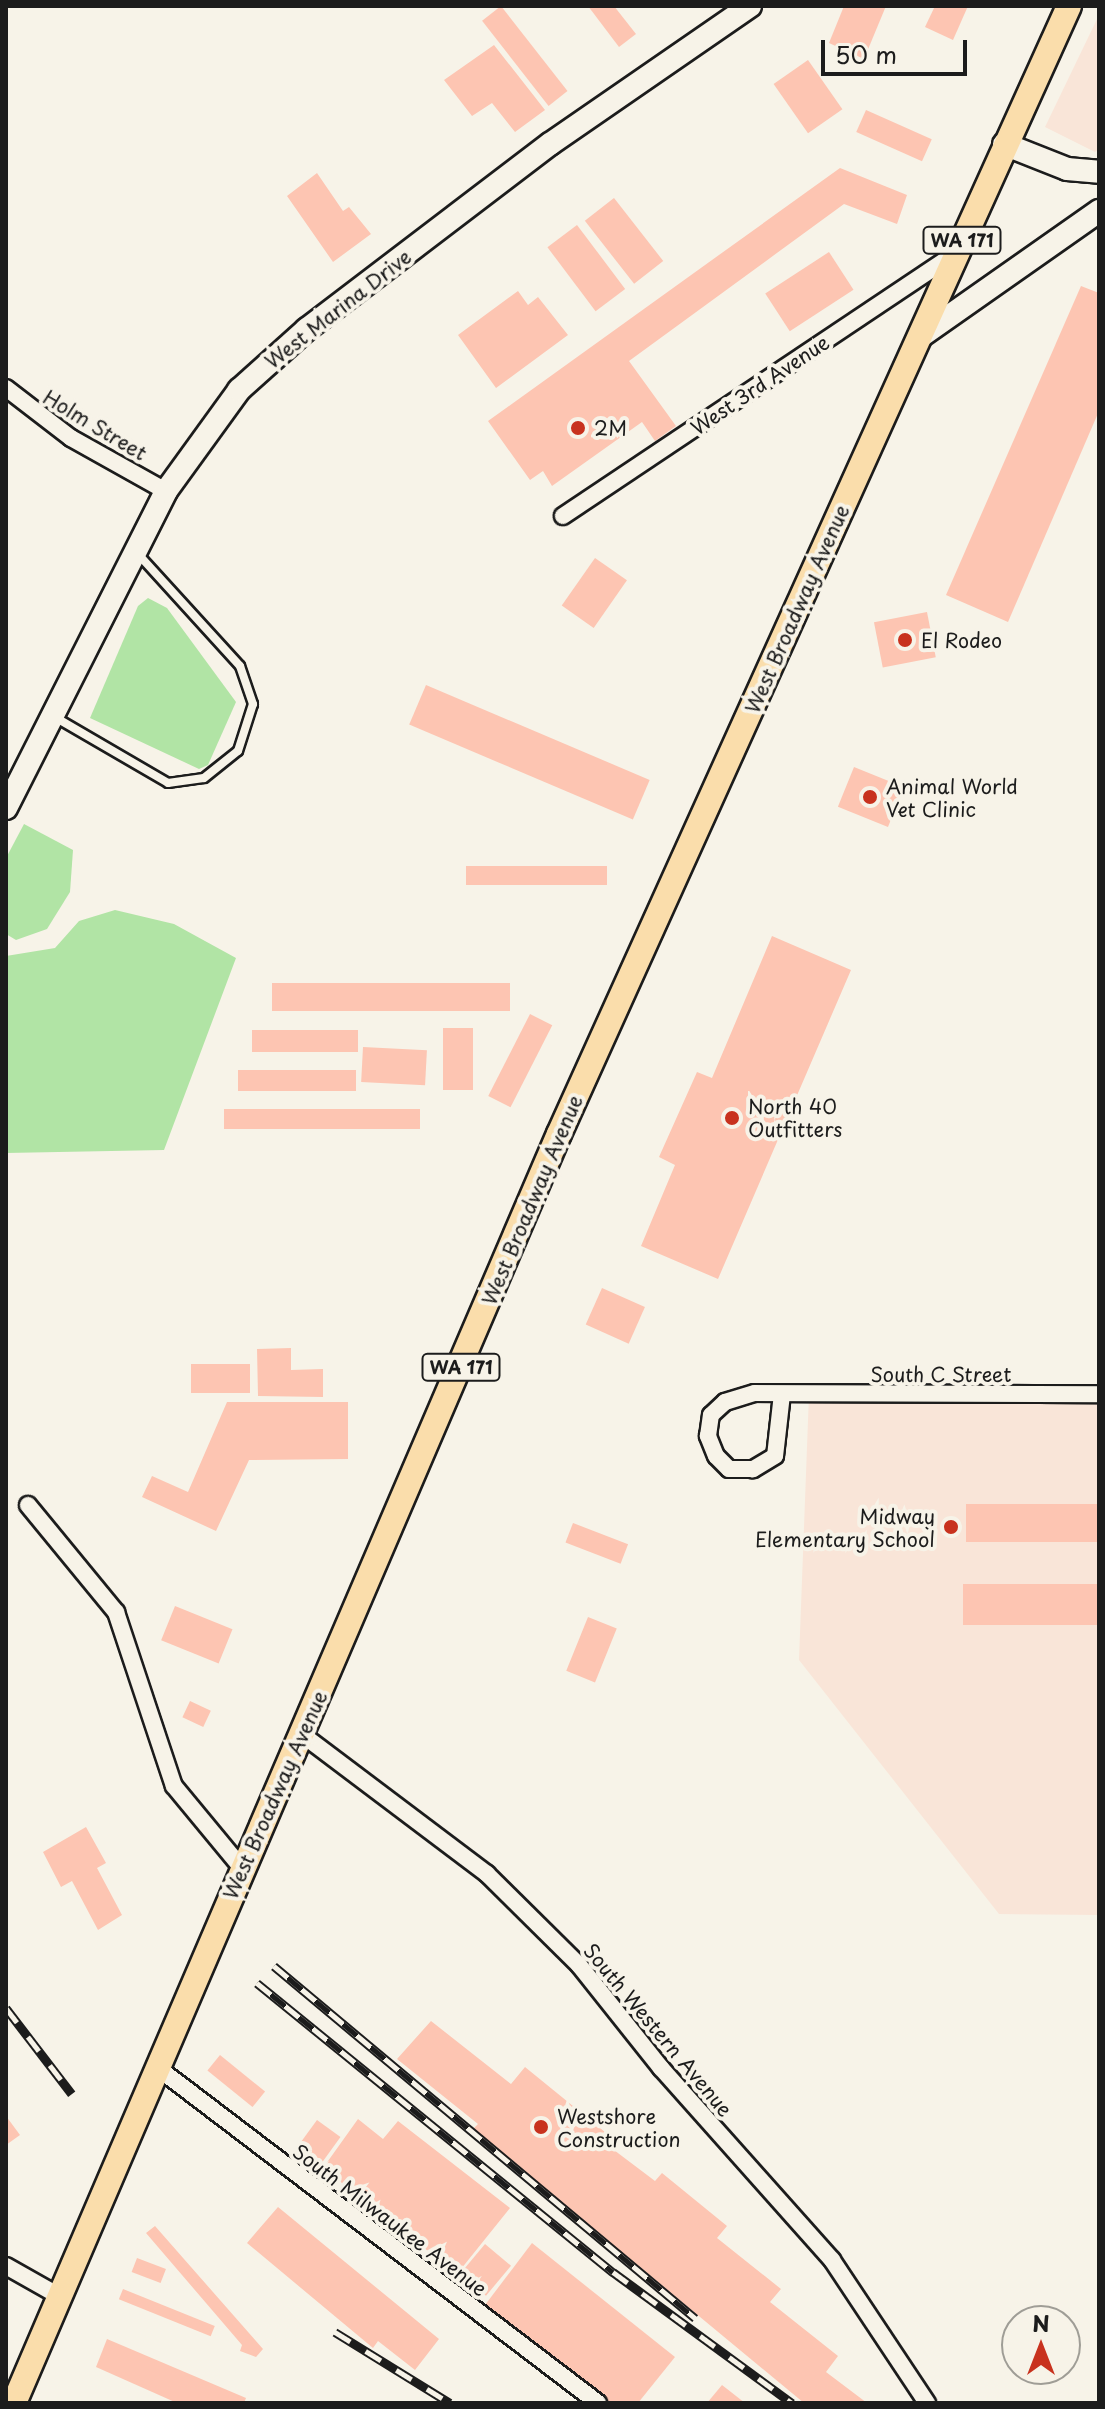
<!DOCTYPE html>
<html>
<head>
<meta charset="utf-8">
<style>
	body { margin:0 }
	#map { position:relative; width:1105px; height:2409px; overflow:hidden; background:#f7f3e8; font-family:"Playpen Sans",sans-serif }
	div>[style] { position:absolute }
	.built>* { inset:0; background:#f9e5d8 }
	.green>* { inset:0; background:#b1e4a5 }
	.building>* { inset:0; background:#fdc5b2; transform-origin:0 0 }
	.roads { filter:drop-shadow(2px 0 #1c1c1c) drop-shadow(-2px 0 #1c1c1c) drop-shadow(0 2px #1c1c1c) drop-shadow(0 -2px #1c1c1c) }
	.lane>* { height:8px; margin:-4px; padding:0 4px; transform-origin:4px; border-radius:4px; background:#f7f3e8 }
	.street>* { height:16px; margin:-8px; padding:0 8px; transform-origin:8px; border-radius:8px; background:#f7f3e8 }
	.secondary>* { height:22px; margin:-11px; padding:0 11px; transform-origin:11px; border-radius:11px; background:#f7f3e8 }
	.primary>* { height:24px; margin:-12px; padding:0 12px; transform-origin:12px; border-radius:12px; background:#faddab }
	.rail>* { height:9px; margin-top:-4.5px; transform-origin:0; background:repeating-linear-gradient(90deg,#f7f3e8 0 18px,#1c1c1c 0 36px); box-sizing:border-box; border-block:2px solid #1c1c1c }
	.dots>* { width:22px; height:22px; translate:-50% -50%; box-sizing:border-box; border:4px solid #f7f3e8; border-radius:50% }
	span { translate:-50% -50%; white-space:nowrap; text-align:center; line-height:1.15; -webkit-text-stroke:8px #f7f3e8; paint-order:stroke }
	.shield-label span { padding:2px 6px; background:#f7f3e8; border:2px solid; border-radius:6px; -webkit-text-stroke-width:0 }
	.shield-label { font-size:18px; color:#1c1c1c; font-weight:700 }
	.street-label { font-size:20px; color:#1c1c1c }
	.poi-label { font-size:20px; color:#1c1c1c }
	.left { translate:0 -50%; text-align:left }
	.right { translate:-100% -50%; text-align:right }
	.frame { position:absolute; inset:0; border:8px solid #1c1c1c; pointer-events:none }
	.north { position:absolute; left:1001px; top:2305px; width:80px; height:80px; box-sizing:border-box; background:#f7f3e8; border:2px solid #9f9d96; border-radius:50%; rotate:0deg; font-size:22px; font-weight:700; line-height:32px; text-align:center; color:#1c1c1c }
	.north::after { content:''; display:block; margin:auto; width:28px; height:36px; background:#c8321e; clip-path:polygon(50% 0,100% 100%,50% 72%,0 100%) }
	.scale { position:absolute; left:821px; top:40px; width:146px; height:36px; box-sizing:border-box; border:4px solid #1c1c1c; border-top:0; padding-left:10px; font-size:24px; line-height:28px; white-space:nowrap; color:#1c1c1c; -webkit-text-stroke:6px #f7f3e8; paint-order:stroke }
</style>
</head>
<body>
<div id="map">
	<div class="built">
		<div style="clip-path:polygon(1099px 15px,1099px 149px,1095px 152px,1045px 127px)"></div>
		<div style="clip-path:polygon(1099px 1393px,1099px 1915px,999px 1914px,799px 1660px,809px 1394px)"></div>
	</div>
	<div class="green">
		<div style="clip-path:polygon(148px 598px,167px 608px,236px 702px,208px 765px,199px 769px,90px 718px,138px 606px)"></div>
		<div style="clip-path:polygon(24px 824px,73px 850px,70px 892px,47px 929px,16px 940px,6px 934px,6px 858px)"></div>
		<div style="clip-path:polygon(115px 910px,174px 924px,236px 958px,164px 1150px,6px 1153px,6px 956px,55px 948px,79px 921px)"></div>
	</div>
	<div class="building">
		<div style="left:501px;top:6px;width:108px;height:24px;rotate:52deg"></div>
		<div style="clip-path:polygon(588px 6px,614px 6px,636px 34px,619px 47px)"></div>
		<div style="clip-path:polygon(844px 6px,886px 6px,864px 59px,829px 43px)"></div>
		<div style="clip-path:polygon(935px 6px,968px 6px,953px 40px,925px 27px)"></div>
		<div style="clip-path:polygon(494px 45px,545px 110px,515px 132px,492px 103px,472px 116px,444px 80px)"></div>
		<div style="left:808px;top:60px;width:60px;height:42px;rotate:55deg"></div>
		<div style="left:866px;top:110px;width:72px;height:24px;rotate:24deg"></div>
		<div style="clip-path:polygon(840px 168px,907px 195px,897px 224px,844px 204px,629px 361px,676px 426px,655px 441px,642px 422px,552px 486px,543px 471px,530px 480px,488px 421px)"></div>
		<div style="clip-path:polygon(317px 173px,343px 211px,349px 207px,371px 234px,333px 262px,287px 196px)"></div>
		<div style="left:614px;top:198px;width:80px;height:37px;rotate:52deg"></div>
		<div style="left:577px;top:225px;width:80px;height:37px;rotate:53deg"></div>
		<div style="left:829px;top:252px;width:45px;height:76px;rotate:57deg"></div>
		<div style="clip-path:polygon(1081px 286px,1099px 293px,1099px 411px,1008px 622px,946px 595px)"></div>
		<div style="clip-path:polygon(518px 291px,528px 305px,538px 297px,568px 335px,496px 388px,458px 335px)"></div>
		<div style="left:595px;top:558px;width:39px;height:58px;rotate:35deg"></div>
		<div style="left:927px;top:612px;width:46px;height:54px;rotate:79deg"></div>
		<div style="left:426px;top:685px;width:243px;height:43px;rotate:23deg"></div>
		<div style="left:854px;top:767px;width:54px;height:43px;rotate:22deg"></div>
		<div style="left:466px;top:866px;width:141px;height:19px"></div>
		<div style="clip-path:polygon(772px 936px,851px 970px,718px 1279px,641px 1246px,675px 1165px,659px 1157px,697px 1072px,712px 1078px)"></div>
		<div style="left:272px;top:983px;width:238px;height:28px"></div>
		<div style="left:530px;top:1014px;width:25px;height:92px;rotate:27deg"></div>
		<div style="left:443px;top:1028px;width:30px;height:62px"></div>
		<div style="left:358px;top:1030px;width:22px;height:106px;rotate:90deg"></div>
		<div style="left:363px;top:1047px;width:64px;height:35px;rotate:3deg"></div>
		<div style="left:356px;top:1070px;width:21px;height:118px;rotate:90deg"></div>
		<div style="left:420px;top:1109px;width:20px;height:196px;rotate:90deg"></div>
		<div style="left:602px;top:1288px;width:47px;height:40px;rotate:24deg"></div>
		<div style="clip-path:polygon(291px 1348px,291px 1370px,323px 1369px,323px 1397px,258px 1396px,257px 1349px)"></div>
		<div style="left:250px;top:1364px;width:29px;height:59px;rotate:90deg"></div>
		<div style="clip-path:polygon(227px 1402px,348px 1402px,348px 1459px,249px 1460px,216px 1531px,142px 1497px,152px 1476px,188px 1492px)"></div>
		<div style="left:966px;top:1504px;width:133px;height:38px"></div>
		<div style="left:573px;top:1523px;width:59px;height:21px;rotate:21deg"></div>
		<div style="left:963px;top:1584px;width:136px;height:41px"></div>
		<div style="left:175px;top:1606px;width:62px;height:37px;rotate:22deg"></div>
		<div style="left:588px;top:1617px;width:31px;height:58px;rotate:22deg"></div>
		<div style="left:190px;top:1701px;width:23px;height:18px;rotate:25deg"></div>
		<div style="clip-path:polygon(86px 1827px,106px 1863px,97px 1868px,122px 1915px,98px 1930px,72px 1881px,61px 1887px,43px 1852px)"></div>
		<div style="clip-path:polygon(431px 2021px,511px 2084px,525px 2067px,611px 2137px,606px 2144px,655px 2181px,662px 2173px,727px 2226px,717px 2238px,781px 2289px,770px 2302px,838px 2356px,826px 2372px,867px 2403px,804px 2403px,473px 2129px,478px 2124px,397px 2059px)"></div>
		<div style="left:220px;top:2055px;width:58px;height:20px;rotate:39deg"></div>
		<div style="clip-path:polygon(6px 2116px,20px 2135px,6px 2145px)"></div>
		<div style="clip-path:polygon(358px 2119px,383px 2139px,398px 2121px,510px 2208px,457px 2274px,323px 2168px)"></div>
		<div style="left:317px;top:2120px;width:29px;height:31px;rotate:36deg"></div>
		<div style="clip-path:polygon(278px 2207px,439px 2339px,415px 2370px,378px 2341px,373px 2348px,247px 2243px)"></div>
		<div style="clip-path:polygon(155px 2226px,263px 2349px,256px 2357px,240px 2351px,242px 2345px,146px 2233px)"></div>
		<div style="clip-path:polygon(532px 2243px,675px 2357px,638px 2403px,599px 2403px,485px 2305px)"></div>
		<div style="left:485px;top:2244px;width:34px;height:39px;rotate:40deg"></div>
		<div style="left:137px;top:2258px;width:31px;height:15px;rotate:21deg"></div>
		<div style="left:123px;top:2289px;width:99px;height:11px;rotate:22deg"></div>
		<div style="clip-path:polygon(107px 2339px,246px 2398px,244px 2403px,177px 2403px,96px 2367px)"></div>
		<div style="clip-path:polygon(722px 2385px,745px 2403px,707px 2403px)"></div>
	</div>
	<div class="roads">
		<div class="lane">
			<div style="left:53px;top:716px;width:133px;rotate:30.2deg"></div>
			<div style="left:168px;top:783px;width:36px;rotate:-8deg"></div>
			<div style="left:204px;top:778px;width:43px;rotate:-38.5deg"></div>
			<div style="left:238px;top:751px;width:49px;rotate:-72.3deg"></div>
			<div style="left:253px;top:704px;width:40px;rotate:-108.9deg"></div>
			<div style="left:240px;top:666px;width:153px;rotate:-132.3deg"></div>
		</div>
		<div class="street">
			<div style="left:6px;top:388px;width:82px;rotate:37.6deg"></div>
			<div style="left:71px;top:438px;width:109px;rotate:29.2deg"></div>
			<div style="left:563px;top:516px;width:471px;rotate:-33.8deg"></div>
			<div style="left:782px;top:1394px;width:62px;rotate:96.4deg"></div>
			<div style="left:775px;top:1456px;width:26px;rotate:149deg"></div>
			<div style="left:753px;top:1469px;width:24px;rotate:180deg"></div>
			<div style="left:729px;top:1469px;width:18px;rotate:-135deg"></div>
			<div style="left:716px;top:1456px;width:22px;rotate:-112deg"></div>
			<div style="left:708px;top:1436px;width:21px;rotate:-82deg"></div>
			<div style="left:711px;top:1415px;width:19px;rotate:-43deg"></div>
			<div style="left:725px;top:1402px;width:31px;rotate:-17deg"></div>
			<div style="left:755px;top:1393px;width:344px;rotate:0.2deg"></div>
			<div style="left:28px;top:1505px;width:139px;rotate:50.6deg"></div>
			<div style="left:116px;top:1612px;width:183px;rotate:71.6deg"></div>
			<div style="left:174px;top:1786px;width:105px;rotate:50.4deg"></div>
			<div style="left:304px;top:1736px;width:229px;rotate:37deg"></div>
			<div style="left:487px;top:1874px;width:129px;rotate:44.7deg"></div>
			<div style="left:579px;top:1965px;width:132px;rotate:51.5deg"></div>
			<div style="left:661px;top:2068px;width:257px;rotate:48.3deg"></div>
			<div style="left:832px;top:2260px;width:172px;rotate:56.4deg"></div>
			<div style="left:158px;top:2068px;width:553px;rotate:37.28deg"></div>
			<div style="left:6px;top:2266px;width:61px;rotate:29.5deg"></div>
		</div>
		<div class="secondary">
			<div style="left:1004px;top:144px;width:68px;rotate:21.6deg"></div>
			<div style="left:1067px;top:169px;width:32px;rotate:5deg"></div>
			<div style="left:921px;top:336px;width:218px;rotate:-35.1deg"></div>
			<div style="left:6px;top:808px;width:355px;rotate:-63.2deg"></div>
			<div style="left:166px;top:491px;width:125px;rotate:-54.1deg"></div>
			<div style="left:239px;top:390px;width:91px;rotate:-41.9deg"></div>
			<div style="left:307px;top:329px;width:305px;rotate:-37.3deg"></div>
			<div style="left:550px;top:144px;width:243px;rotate:-34.6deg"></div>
		</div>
		<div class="primary">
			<div style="left:14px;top:2403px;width:1381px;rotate:-66.76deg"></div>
			<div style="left:559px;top:1134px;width:1238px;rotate:-65.67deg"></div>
		</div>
	</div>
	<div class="rail">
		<div style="left:274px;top:1966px;width:549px;rotate:39.9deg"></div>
		<div style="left:257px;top:1983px;width:459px;rotate:39.1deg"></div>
		<div style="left:613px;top:2272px;width:222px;rotate:36.2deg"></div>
		<div style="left:6px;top:2008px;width:108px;rotate:52.5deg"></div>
		<div style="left:335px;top:2332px;width:135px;rotate:31.7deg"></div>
	</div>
	<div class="dots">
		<div style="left:578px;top:428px;background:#c8321e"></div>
		<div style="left:905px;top:640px;background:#c8321e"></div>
		<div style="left:870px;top:797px;background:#c8321e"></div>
		<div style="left:732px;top:1118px;background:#c8321e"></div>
		<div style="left:951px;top:1527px;background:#c8321e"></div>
		<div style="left:541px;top:2127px;background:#c8321e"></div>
	</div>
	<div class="shield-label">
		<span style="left:962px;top:240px">WA 171</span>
		<span style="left:461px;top:1367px">WA 171</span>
	</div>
	<div class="street-label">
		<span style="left:338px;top:309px;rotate:-38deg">West Marina Drive</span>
		<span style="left:760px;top:385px;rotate:-34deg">West 3rd Avenue</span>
		<span style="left:95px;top:425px;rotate:31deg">Holm Street</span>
		<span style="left:797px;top:609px;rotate:-66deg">West Broadway Avenue</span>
		<span style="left:532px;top:1200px;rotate:-67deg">West Broadway Avenue</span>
		<span style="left:941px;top:1374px">South C Street</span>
		<span style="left:275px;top:1795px;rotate:-66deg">West Broadway Avenue</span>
		<span style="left:658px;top:2030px;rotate:50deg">South Western Avenue</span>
		<span style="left:390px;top:2220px;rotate:37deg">South Milwaukee Avenue</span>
	</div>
	<div class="poi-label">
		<span class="left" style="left:594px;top:428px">2M</span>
		<span class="left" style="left:921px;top:640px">El Rodeo</span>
		<span class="left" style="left:886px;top:798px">Animal World<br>Vet Clinic</span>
		<span class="left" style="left:748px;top:1118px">North 40<br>Outfitters</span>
		<span class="right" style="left:935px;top:1528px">Midway<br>Elementary School</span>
		<span class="left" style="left:557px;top:2128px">Westshore<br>Construction</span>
	</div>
	<div class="frame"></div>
	<div class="north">N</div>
	<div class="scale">50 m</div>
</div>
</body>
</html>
